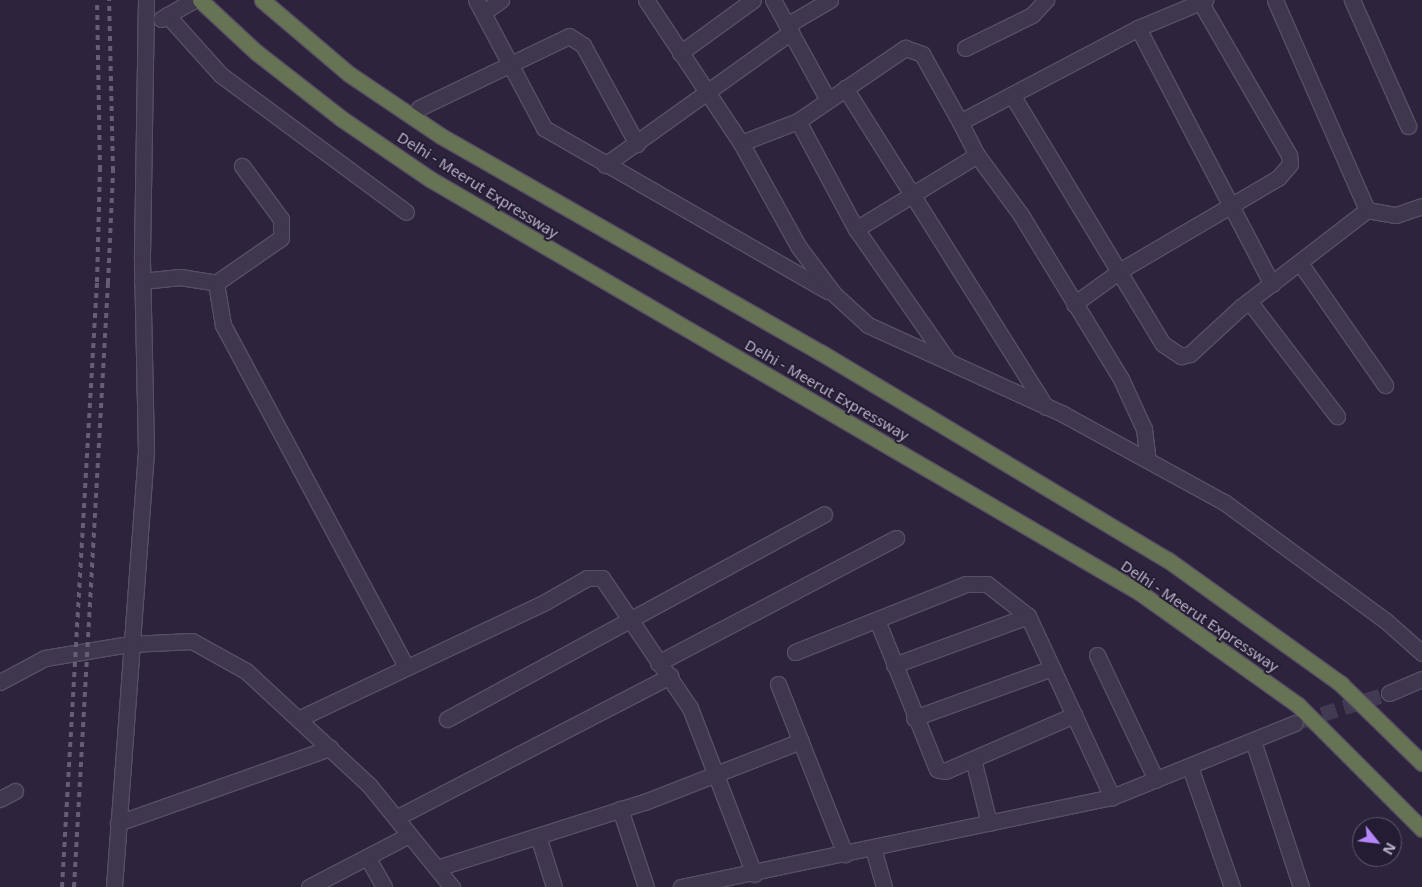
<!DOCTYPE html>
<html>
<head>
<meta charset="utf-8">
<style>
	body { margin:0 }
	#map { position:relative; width:1422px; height:887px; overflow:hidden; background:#2d233d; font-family:"Noto Sans",sans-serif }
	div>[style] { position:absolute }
	.minor-tunnel>* { height:15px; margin-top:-7.5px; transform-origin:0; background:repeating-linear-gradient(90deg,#423952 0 15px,transparent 0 23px) }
	.roads { filter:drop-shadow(1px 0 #574f65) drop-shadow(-1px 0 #574f65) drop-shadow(0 1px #574f65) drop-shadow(0 -1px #574f65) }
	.minor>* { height:15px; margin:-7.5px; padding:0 7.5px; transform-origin:7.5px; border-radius:7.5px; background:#3f374d }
	.highway>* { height:15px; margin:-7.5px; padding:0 7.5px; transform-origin:7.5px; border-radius:7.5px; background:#677454 }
	.rail>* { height:4px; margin-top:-2px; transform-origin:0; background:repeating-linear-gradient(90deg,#675d77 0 5px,transparent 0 10px) }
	span { translate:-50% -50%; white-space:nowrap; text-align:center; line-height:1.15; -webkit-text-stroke:4px #241c32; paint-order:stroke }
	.street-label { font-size:15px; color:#bcb3c9 }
	.north { position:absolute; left:1352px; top:817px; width:50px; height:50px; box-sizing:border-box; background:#241c32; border:1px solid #61586e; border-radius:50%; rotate:119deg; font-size:14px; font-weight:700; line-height:20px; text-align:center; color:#bcb3c9 }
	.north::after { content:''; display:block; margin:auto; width:18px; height:22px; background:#b587fa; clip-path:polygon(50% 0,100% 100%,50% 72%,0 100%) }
</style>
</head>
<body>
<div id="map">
	<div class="minor-tunnel">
		<div style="left:1300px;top:721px;width:93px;rotate:-17.5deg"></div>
	</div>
	<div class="roads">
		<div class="minor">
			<div style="left:476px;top:0;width:145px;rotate:62deg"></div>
			<div style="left:544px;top:128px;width:327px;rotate:29.9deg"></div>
			<div style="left:646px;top:0;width:172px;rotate:56.4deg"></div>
			<div style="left:741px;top:143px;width:61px;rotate:-21.1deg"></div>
			<div style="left:798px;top:121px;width:130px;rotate:-34.3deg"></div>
			<div style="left:905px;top:48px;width:18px;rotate:19deg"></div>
			<div style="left:922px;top:54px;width:78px;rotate:60.8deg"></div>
			<div style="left:960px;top:122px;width:201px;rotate:-27.8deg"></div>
			<div style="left:1138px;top:28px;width:73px;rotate:-22.7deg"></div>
			<div style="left:773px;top:0;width:114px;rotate:61.2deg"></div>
			<div style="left:1352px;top:0;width:138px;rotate:66deg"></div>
			<div style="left:484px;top:12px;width:21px;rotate:-35deg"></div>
			<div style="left:167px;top:15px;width:81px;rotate:48deg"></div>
			<div style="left:221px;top:75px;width:230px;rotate:36.5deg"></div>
			<div style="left:161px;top:19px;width:38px;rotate:-30deg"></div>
			<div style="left:787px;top:25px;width:50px;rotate:-30.2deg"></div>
			<div style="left:1138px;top:28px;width:289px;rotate:62.4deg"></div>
			<div style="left:965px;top:48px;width:75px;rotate:-26.2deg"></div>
			<div style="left:1032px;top:15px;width:21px;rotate:-47deg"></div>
			<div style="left:680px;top:53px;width:90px;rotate:-36deg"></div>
			<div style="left:845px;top:88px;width:377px;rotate:57.8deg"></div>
			<div style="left:1012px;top:95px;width:291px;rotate:58.8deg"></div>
			<div style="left:1163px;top:344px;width:22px;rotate:34deg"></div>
			<div style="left:1181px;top:356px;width:9px;rotate:-13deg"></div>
			<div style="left:1190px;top:354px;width:69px;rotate:-42.7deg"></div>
			<div style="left:1241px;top:307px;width:159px;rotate:-37.6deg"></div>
			<div style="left:1367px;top:210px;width:229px;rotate:-113.7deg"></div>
			<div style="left:419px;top:108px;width:166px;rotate:-25.6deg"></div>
			<div style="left:569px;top:36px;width:17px;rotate:33deg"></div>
			<div style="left:583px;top:45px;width:113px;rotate:61.4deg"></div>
			<div style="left:798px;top:121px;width:123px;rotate:61.8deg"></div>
			<div style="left:856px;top:229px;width:161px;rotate:55.1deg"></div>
			<div style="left:960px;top:122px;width:37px;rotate:63deg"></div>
			<div style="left:977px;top:155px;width:74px;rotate:53.7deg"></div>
			<div style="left:1021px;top:215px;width:192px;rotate:58.6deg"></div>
			<div style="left:1121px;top:379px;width:55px;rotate:65.3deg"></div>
			<div style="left:1144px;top:429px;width:31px;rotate:83deg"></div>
			<div style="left:741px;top:143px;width:118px;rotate:61deg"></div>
			<div style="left:798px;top:246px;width:60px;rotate:53.1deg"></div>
			<div style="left:834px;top:294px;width:46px;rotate:42.4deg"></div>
			<div style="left:868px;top:325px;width:214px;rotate:24.5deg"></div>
			<div style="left:1063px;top:414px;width:183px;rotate:28.7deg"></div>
			<div style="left:1224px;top:502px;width:201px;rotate:36.3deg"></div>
			<div style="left:1386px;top:621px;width:48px;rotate:41.6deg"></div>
			<div style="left:605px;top:165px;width:229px;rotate:-35.6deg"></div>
			<div style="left:1367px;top:210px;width:29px;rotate:10deg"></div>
			<div style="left:1396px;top:215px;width:28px;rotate:-19deg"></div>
			<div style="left:856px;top:229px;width:142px;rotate:-31.4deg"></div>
			<div style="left:1300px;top:263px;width:149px;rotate:55.1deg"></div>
			<div style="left:142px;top:281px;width:38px;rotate:-6deg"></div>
			<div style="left:180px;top:277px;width:36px;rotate:9deg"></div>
			<div style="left:216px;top:283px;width:79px;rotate:-34.7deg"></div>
			<div style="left:281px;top:238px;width:19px;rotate:-90deg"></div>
			<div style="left:281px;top:219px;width:66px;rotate:-126.3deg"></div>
			<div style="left:216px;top:283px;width:43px;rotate:80.5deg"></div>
			<div style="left:223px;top:325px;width:387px;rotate:61.8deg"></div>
			<div style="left:1249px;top:301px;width:145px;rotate:52.6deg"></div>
			<div style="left:1074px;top:304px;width:58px;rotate:-35.9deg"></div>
			<div style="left:1121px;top:270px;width:182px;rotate:-30.4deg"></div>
			<div style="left:1278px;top:178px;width:18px;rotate:-49deg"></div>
			<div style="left:1290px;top:164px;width:9px;rotate:-96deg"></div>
			<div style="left:1289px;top:155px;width:179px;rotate:-120.1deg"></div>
			<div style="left:877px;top:620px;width:161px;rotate:68.1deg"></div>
			<div style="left:937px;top:769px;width:8px;rotate:14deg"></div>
			<div style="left:945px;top:771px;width:141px;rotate:-23.5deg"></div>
			<div style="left:795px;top:652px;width:184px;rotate:-21.7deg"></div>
			<div style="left:966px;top:584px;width:21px"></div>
			<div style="left:987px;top:584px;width:52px;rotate:38deg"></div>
			<div style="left:1028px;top:616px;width:200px;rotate:65.1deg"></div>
			<div style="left:1097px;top:655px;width:138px;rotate:64.7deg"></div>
			<div style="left:658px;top:663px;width:269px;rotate:-27.7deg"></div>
			<div style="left:894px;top:665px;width:143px;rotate:-20.1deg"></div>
			<div style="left:0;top:682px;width:51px;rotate:-28.1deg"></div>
			<div style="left:45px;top:658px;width:86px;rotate:-9.4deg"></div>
			<div style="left:130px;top:644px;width:62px;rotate:-2.8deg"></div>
			<div style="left:192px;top:641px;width:62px;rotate:29.1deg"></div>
			<div style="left:246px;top:671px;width:168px;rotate:42.8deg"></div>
			<div style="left:369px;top:785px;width:132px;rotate:50.9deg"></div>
			<div style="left:778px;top:684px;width:183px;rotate:68.5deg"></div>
			<div style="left:1389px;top:693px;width:36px;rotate:-23deg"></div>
			<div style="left:914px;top:718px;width:147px;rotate:-19.9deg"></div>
			<div style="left:298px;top:719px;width:273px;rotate:-25.3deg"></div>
			<div style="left:545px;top:602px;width:48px;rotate:-29.7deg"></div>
			<div style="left:587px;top:578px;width:15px"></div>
			<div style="left:602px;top:578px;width:157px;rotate:55.9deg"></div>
			<div style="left:690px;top:708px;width:178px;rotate:68.9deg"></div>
			<div style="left:447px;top:719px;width:429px;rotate:-28.5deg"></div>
			<div style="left:1253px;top:741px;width:154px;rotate:71.8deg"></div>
			<div style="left:973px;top:759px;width:66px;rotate:76deg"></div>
			<div style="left:1190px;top:767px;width:127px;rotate:70.7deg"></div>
			<div style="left:0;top:799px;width:17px;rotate:-28deg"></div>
			<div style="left:620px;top:809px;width:82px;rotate:71.6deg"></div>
			<div style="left:396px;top:818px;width:309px;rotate:-27.4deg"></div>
			<div style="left:118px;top:823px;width:225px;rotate:-19.5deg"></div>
			<div style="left:538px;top:836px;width:53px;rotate:72.6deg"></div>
			<div style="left:873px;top:848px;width:41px;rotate:74.2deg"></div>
			<div style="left:367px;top:857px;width:34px;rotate:60deg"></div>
			<div style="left:437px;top:868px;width:220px;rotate:-17.7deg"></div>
			<div style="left:647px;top:801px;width:165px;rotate:-21.3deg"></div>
			<div style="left:114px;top:887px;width:436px;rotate:-85.8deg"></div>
			<div style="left:146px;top:452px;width:197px;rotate:-91.2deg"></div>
			<div style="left:142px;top:255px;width:255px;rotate:-89.1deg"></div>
			<div style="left:309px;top:887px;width:113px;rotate:-27.5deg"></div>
			<div style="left:681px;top:887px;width:440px;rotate:-11.8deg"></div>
			<div style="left:1112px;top:797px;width:197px;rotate:-22deg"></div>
		</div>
		<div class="highway">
			<div style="left:200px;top:0;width:76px;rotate:42.9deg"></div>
			<div style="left:256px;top:52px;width:109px;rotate:37.9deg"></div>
			<div style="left:342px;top:119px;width:107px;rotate:34.3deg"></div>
			<div style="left:430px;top:179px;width:821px;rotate:30.22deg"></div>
			<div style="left:1139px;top:592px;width:195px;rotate:35.4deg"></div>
			<div style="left:1298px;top:705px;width:175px;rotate:45deg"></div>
			<div style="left:262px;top:0;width:114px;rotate:40.4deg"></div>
			<div style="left:349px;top:74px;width:111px;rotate:34deg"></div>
			<div style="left:441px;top:136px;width:436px;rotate:29.7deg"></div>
			<div style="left:820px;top:352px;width:405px;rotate:30.9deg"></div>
			<div style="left:1168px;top:560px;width:213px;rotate:35.6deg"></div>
			<div style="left:1341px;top:684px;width:113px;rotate:44.3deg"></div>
		</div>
	</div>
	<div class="rail">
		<div style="left:62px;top:887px;width:606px;rotate:-86.69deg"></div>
		<div style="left:97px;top:282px;width:112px;rotate:-88.5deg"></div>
		<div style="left:100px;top:170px;width:170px;rotate:-91deg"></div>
		<div style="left:74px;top:887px;width:605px;rotate:-86.78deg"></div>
		<div style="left:108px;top:283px;width:112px;rotate:-87.4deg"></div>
		<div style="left:113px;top:171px;width:171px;rotate:-91.3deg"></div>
	</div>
	<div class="street-label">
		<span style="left:478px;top:185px;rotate:32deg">Delhi - Meerut Expressway</span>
		<span style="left:827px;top:390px;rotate:30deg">Delhi - Meerut Expressway</span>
		<span style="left:1200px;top:616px;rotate:34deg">Delhi - Meerut Expressway</span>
	</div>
	<div class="north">N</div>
</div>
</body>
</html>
